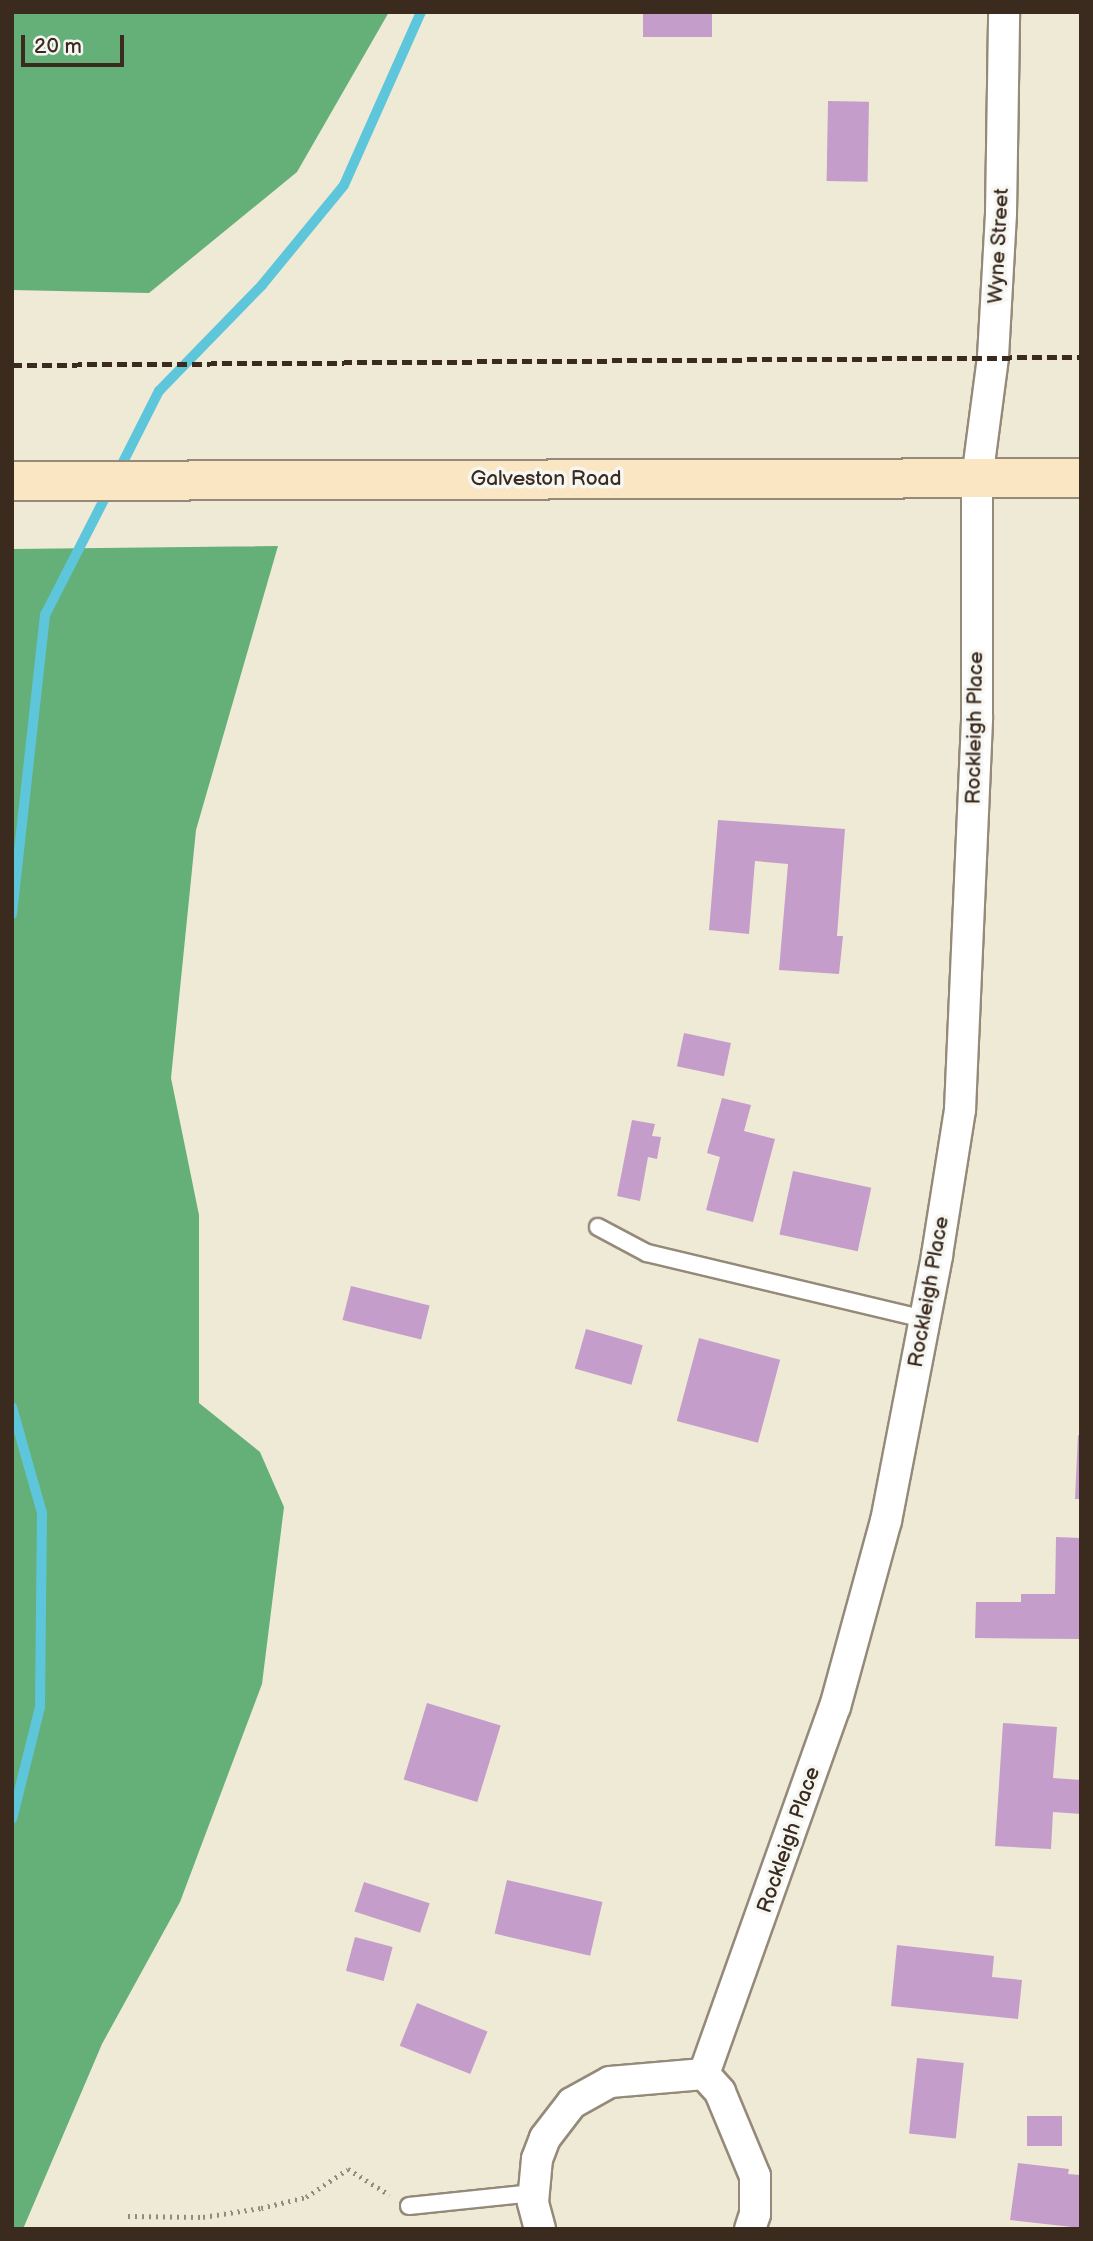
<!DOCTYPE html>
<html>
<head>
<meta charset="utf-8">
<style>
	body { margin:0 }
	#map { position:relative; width:1093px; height:2241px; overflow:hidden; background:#efead5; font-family:"Balsamiq Sans",sans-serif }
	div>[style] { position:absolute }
	.forest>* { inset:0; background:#65b079 }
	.stream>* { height:10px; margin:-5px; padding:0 5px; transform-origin:5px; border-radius:5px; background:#5ec6db }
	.building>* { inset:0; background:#c59dcb; transform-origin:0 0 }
	.path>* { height:4.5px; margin-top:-2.25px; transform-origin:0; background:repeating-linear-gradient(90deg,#958a7a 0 2px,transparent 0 7px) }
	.roads { filter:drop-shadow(2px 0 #958a7a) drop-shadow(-2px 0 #958a7a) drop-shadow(0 2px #958a7a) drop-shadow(0 -2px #958a7a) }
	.service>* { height:16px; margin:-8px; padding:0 8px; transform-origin:8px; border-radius:8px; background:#fff }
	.minor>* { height:30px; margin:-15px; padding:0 15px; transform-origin:15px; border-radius:15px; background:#fff }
	.secondary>* { height:38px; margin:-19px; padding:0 19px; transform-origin:19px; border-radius:19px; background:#fbe6c4 }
	.rail>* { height:5px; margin-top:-2.5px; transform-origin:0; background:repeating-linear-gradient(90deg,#3b2a1e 0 10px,transparent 0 15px) }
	span { translate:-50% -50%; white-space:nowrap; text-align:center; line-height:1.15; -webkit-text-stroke:7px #f6f6f2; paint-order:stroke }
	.street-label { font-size:21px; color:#3b2a1e }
	.frame { position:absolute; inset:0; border:14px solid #3b2a1e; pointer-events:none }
	.scale { position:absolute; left:21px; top:35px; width:103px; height:32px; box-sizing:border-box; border:4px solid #3b2a1e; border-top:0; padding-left:9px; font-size:21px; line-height:24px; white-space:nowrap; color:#3b2a1e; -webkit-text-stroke:5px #f6f6f2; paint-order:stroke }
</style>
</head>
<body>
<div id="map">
	<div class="forest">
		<div style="clip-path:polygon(12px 12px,389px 12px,297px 172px,149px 293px,12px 290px)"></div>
		<div style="clip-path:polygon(278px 546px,196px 830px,171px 1078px,199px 1215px,199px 1403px,260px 1452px,284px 1507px,262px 1684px,180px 1902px,102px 2044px,23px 2229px,12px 2229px,12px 549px)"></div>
	</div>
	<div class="stream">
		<div style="left:118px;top:472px;width:91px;rotate:-63.2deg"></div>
		<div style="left:159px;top:391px;width:148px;rotate:-45.8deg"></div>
		<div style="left:262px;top:285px;width:129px;rotate:-50.6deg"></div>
		<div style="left:344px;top:185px;width:189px;rotate:-66deg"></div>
		<div style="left:12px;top:914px;width:301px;rotate:-83.7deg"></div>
		<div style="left:45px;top:615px;width:140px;rotate:-62.9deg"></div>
		<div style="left:12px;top:1407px;width:110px;rotate:74.2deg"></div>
		<div style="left:42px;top:1513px;width:194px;rotate:90.6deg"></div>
		<div style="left:40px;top:1707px;width:115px;rotate:104deg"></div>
	</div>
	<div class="building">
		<div style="left:643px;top:12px;width:69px;height:25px"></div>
		<div style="left:828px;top:101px;width:41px;height:80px;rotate:1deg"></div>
		<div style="clip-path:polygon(718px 820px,845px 829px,837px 936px,843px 936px,839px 974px,779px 970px,788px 864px,755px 861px,749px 934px,709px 930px)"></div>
		<div style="left:684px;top:1033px;width:48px;height:34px;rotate:12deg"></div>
		<div style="clip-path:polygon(722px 1098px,751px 1105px,744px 1131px,775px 1139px,753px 1222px,706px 1210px,720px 1157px,707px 1153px)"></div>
		<div style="clip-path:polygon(632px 1120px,655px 1124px,652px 1136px,661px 1137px,657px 1159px,648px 1157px,640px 1201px,617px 1196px)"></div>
		<div style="left:793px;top:1171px;width:80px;height:65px;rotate:12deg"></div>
		<div style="left:351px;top:1286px;width:81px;height:35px;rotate:14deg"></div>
		<div style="left:586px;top:1329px;width:59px;height:41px;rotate:16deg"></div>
		<div style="left:699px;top:1338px;width:84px;height:86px;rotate:15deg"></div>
		<div style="clip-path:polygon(1078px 1435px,1081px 1436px,1081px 1499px,1075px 1499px)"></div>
		<div style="clip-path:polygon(1056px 1537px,1081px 1538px,1081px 1639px,975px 1638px,976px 1602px,1021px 1602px,1021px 1594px,1055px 1594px)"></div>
		<div style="left:427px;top:1703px;width:77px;height:80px;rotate:17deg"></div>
		<div style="clip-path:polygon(1003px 1723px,1057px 1727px,1053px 1778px,1081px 1780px,1081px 1814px,1053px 1812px,1051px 1849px,995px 1846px)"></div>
		<div style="left:507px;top:1880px;width:98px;height:55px;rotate:13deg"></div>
		<div style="left:364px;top:1882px;width:69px;height:31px;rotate:18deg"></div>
		<div style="left:355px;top:1937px;width:39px;height:35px;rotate:15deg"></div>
		<div style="clip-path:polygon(897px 1945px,994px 1956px,992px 1977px,1022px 1980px,1018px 2019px,891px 2006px)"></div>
		<div style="left:417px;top:2003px;width:76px;height:46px;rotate:22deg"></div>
		<div style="left:917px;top:2058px;width:47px;height:76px;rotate:6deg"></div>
		<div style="left:1027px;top:2116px;width:35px;height:30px"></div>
		<div style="clip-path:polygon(1018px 2163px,1069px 2169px,1068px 2174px,1081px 2175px,1081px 2228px,1010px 2220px)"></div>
	</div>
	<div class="path">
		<div style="left:128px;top:2216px;width:75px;rotate:0.8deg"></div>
		<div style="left:203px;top:2217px;width:59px;rotate:-8.8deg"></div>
		<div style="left:261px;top:2208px;width:46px;rotate:-13.7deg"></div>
		<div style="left:306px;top:2197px;width:50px;rotate:-33.7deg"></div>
		<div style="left:348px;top:2169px;width:49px;rotate:31.8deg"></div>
	</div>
	<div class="roads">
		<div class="service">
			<div style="left:598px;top:1227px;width:55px;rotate:28deg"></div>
			<div style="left:647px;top:1253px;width:285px;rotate:13.4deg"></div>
			<div style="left:409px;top:2206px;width:125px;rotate:-6deg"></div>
		</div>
		<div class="minor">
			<div style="left:704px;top:2074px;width:390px;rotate:-70.4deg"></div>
			<div style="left:835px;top:1707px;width:193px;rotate:-74.7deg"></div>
			<div style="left:886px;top:1521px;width:271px;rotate:-79.1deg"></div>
			<div style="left:937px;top:1255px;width:147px;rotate:-81deg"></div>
			<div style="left:960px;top:1110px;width:393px;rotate:-87.5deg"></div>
			<div style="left:977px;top:717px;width:238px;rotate:-90deg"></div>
			<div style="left:977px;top:479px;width:123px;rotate:-82.5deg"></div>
			<div style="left:993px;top:357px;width:144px;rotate:-86.8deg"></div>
			<div style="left:1001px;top:213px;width:201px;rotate:-89.1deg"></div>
			<div style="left:540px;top:2229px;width:28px;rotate:-105deg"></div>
			<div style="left:533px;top:2202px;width:43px;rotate:-84.7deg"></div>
			<div style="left:537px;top:2159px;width:22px;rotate:-69deg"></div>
			<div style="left:545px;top:2138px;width:44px;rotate:-52.4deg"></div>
			<div style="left:572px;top:2103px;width:43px;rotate:-28.9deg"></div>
			<div style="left:610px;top:2082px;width:94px;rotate:-4.9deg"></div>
			<div style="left:704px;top:2074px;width:24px;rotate:48deg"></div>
			<div style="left:720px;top:2092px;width:91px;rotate:67.4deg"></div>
			<div style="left:755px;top:2176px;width:38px;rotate:90deg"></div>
			<div style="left:755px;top:2214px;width:16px;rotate:108deg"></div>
		</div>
		<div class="secondary">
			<div style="left:12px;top:481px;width:1069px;rotate:-0.16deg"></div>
		</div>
	</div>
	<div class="rail">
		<div style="left:12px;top:365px;width:1069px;rotate:-0.43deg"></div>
	</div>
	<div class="street-label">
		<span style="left:999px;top:246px;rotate:-87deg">Wyne Street</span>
		<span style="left:546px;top:479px">Galveston Road</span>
		<span style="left:975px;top:728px;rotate:-89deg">Rockleigh Place</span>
		<span style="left:929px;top:1292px;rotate:-80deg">Rockleigh Place</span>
		<span style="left:789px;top:1840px;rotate:-71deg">Rockleigh Place</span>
	</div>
	<div class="frame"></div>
	<div class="scale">20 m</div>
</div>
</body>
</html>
